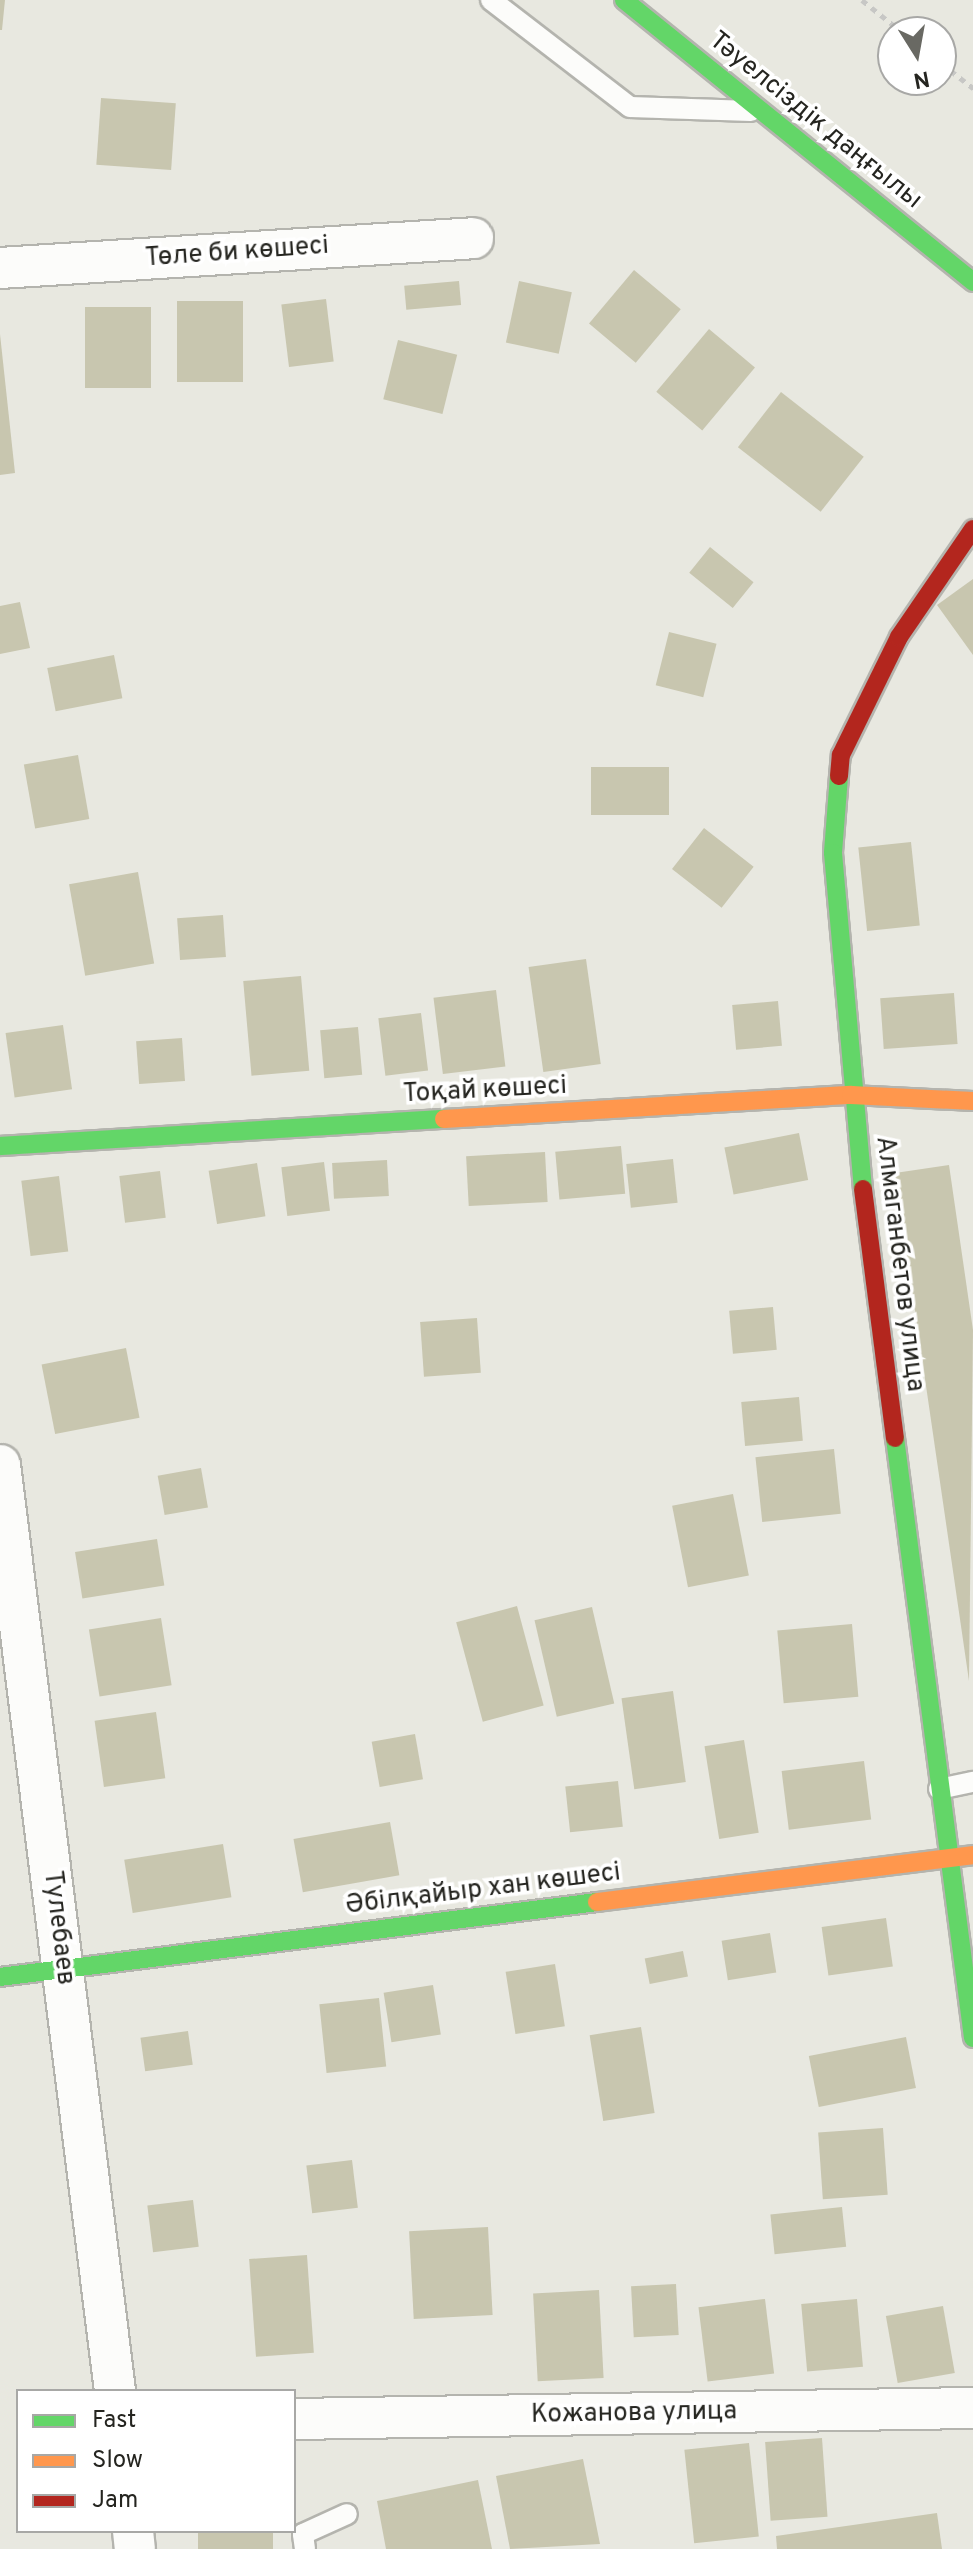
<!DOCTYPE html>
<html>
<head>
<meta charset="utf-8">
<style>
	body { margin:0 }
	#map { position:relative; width:973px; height:2549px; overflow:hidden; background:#e8e8e0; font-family:Overpass,sans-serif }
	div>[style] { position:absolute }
	.building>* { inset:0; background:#c8c6af; transform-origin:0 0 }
	.path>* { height:5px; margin-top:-2.5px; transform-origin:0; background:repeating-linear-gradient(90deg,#c7c7c5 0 6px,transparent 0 12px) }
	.roads { filter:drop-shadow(2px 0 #b4b4ae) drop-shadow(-2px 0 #b4b4ae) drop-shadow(0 2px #b4b4ae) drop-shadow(0 -2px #b4b4ae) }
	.lane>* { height:20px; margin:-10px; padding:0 10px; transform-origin:10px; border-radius:10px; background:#fcfcfa }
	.street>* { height:40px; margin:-20px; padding:0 20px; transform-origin:20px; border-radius:20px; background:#fcfcfa }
	.fast>* { height:18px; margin:-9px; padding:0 9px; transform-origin:9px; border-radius:9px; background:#63d668 }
	.slow>* { height:18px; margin:-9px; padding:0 9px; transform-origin:9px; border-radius:9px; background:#ff974d }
	.jam>* { height:18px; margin:-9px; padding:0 9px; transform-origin:9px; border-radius:9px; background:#b3261e }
	span { translate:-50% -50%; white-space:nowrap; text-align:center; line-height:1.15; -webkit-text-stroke:7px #fff; paint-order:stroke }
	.street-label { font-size:26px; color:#252520 }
	.legend { position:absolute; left:16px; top:2389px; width:280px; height:144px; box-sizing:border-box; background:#fff; border:2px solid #a8a8a6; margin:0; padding:10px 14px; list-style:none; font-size:24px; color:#252520 }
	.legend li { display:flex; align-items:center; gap:16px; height:40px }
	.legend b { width:40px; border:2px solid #a8a8a6 }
	.north { position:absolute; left:877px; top:16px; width:80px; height:80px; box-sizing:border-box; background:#fff; border:2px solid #a8a8a6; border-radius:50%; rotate:169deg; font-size:22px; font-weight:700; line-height:32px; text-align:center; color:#252520 }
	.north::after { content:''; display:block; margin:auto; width:28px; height:36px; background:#696963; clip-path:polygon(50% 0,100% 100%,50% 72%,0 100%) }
</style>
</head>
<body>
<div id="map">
	<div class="building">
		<div style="clip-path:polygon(0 0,5px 0,2px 30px,0 30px)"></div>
		<div style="left:101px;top:98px;width:75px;height:67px;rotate:4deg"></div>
		<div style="left:634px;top:270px;width:61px;height:70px;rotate:40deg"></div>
		<div style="left:459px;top:281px;width:24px;height:55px;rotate:85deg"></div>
		<div style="left:519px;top:281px;width:54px;height:63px;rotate:12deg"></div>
		<div style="left:326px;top:299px;width:63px;height:45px;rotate:83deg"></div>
		<div style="left:177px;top:301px;width:66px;height:81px"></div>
		<div style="left:85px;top:307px;width:66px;height:81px"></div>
		<div style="left:709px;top:329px;width:60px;height:82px;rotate:40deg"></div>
		<div style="clip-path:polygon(0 334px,15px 473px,0 475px)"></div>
		<div style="left:398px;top:340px;width:61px;height:61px;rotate:14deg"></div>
		<div style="left:781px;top:392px;width:105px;height:70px;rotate:38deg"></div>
		<div style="left:710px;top:547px;width:56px;height:33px;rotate:39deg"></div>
		<div style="clip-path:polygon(973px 579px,973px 655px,937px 605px)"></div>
		<div style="clip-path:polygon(20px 602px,30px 648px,0 654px,0 606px)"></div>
		<div style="left:669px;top:632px;width:49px;height:55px;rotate:14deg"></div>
		<div style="left:114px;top:655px;width:44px;height:68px;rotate:79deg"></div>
		<div style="left:78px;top:755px;width:65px;height:55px;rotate:80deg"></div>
		<div style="left:591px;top:767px;width:78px;height:48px"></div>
		<div style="left:704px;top:828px;width:63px;height:52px;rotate:38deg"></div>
		<div style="left:911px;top:842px;width:84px;height:53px;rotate:84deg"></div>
		<div style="left:138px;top:872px;width:93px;height:70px;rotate:80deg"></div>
		<div style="left:223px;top:915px;width:42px;height:46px;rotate:86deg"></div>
		<div style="left:586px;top:959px;width:106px;height:58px;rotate:82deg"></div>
		<div style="left:301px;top:976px;width:95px;height:58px;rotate:85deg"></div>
		<div style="left:496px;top:990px;width:77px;height:63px;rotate:83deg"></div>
		<div style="left:954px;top:993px;width:51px;height:74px;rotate:86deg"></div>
		<div style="left:778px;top:1001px;width:45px;height:46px;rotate:85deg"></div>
		<div style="left:421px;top:1013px;width:58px;height:43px;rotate:83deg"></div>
		<div style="left:63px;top:1025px;width:65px;height:58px;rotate:82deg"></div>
		<div style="left:358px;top:1027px;width:48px;height:38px;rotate:85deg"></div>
		<div style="left:182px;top:1038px;width:43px;height:46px;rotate:86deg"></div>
		<div style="left:799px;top:1133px;width:48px;height:76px;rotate:79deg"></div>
		<div style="left:621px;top:1146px;width:48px;height:66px;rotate:85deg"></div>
		<div style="left:545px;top:1152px;width:50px;height:79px;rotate:87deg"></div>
		<div style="left:673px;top:1159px;width:44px;height:47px;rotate:84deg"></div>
		<div style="left:387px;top:1160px;width:36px;height:55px;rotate:87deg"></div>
		<div style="left:324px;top:1162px;width:49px;height:43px;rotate:83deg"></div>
		<div style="left:257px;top:1163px;width:54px;height:49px;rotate:81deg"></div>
		<div style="clip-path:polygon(949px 1165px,973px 1330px,969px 1681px,895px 1173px)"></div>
		<div style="left:160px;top:1171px;width:47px;height:41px;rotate:83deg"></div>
		<div style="left:59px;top:1176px;width:76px;height:38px;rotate:83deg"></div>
		<div style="left:773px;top:1307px;width:43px;height:44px;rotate:85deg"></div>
		<div style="left:477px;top:1318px;width:55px;height:57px;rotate:86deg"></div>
		<div style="left:126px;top:1348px;width:71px;height:86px;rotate:79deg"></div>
		<div style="left:799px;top:1397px;width:44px;height:58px;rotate:85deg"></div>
		<div style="left:834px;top:1449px;width:65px;height:79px;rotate:84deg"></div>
		<div style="left:201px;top:1468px;width:40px;height:44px;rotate:80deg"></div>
		<div style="left:733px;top:1494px;width:83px;height:62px;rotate:79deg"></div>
		<div style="left:157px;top:1539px;width:47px;height:83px;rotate:81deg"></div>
		<div style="left:517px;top:1606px;width:103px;height:63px;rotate:75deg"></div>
		<div style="left:592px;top:1607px;width:99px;height:59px;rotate:77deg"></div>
		<div style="left:161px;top:1618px;width:68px;height:73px;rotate:81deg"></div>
		<div style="left:852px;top:1624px;width:73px;height:75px;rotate:85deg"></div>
		<div style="left:673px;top:1691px;width:92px;height:52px;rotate:82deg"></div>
		<div style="left:156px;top:1712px;width:67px;height:62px;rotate:82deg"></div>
		<div style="left:415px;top:1734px;width:46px;height:44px;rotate:80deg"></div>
		<div style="left:744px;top:1740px;width:94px;height:40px;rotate:81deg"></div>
		<div style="left:864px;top:1761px;width:59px;height:83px;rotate:83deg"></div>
		<div style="left:618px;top:1781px;width:46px;height:53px;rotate:84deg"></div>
		<div style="left:390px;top:1822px;width:54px;height:98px;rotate:80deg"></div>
		<div style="left:223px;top:1844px;width:54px;height:100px;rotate:81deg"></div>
		<div style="left:886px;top:1918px;width:49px;height:65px;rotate:82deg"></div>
		<div style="left:770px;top:1933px;width:40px;height:49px;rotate:81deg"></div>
		<div style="left:683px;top:1951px;width:26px;height:39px;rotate:79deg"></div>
		<div style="left:555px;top:1964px;width:63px;height:50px;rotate:81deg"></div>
		<div style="left:433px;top:1985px;width:50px;height:50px;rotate:81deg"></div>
		<div style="left:379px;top:1998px;width:69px;height:60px;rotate:84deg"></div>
		<div style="left:641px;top:2027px;width:87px;height:52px;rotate:81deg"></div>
		<div style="left:188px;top:2031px;width:34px;height:48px;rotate:82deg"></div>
		<div style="left:906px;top:2037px;width:52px;height:99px;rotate:79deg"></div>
		<div style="left:883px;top:2128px;width:67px;height:65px;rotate:86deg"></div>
		<div style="left:352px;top:2160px;width:48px;height:46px;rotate:83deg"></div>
		<div style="left:193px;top:2200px;width:47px;height:46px;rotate:83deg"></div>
		<div style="left:842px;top:2207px;width:40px;height:72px;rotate:84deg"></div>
		<div style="left:488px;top:2227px;width:88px;height:79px;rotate:87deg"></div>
		<div style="left:307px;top:2255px;width:98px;height:58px;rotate:86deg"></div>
		<div style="left:676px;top:2284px;width:51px;height:45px;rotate:87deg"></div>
		<div style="left:599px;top:2290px;width:88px;height:66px;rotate:87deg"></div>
		<div style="left:765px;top:2299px;width:75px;height:67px;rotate:83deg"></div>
		<div style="left:857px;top:2299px;width:68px;height:56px;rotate:85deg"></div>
		<div style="left:943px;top:2306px;width:68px;height:58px;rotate:80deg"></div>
		<div style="left:822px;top:2438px;width:79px;height:57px;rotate:86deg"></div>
		<div style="left:749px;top:2443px;width:94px;height:65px;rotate:84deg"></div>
		<div style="clip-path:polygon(583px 2459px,600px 2544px,510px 2549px,496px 2476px)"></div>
		<div style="clip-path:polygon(478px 2480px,492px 2549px,386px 2549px,377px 2501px)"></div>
		<div style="clip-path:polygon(937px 2513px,942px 2549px,777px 2549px,776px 2536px)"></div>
		<div style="left:198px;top:2531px;width:75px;height:18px"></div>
	</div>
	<div class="path">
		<div style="left:862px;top:0;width:51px;rotate:38.7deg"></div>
		<div style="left:941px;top:63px;width:41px;rotate:38deg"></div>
	</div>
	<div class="roads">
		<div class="lane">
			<div style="left:491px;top:0;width:175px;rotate:37.6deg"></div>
			<div style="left:630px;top:107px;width:121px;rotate:1.9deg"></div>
			<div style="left:939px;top:1789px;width:35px;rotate:-12deg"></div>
			<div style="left:305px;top:2549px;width:15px;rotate:-98deg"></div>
			<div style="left:303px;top:2534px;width:48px;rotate:-24.4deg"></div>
		</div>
		<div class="street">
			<div style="left:0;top:268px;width:474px;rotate:-3.6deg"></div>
			<div style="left:0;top:1465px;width:933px;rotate:82.92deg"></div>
			<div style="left:294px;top:2419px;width:679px;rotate:-0.93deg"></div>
			<div style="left:133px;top:2531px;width:18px;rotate:84deg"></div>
		</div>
		<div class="fast">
			<div style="left:624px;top:0;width:449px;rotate:38.9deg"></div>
			<div style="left:839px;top:776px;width:77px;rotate:94.5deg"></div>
			<div style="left:833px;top:853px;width:337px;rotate:84.9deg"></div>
			<div style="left:0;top:1146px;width:445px;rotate:-3.5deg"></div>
			<div style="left:895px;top:1438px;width:605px;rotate:82.59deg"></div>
			<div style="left:0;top:1977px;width:602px;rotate:-7.16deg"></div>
		</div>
		<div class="slow">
			<div style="left:444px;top:1119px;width:408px;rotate:-3.4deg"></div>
			<div style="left:851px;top:1095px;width:122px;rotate:2.8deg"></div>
			<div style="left:597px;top:1902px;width:379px;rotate:-7.1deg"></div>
		</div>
		<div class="jam">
			<div style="left:839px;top:776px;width:21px;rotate:-85deg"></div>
			<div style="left:841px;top:755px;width:131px;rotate:-63.8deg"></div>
			<div style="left:899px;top:637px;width:131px;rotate:-55.6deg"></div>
			<div style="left:863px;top:1189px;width:251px;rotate:82.7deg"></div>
		</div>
	</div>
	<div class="street-label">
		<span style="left:815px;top:121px;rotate:39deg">Тәуелсіздік даңғылы</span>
		<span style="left:237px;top:253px;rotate:-4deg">Төле би көшесі</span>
		<span style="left:485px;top:1091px;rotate:-3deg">Тоқай көшесі</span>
		<span style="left:899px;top:1264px;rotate:83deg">Алмаганбетов улица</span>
		<span style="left:483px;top:1890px;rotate:-7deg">Әбілқайыр хан көшесі</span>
		<span style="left:58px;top:1928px;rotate:83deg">Тулебаев</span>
		<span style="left:634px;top:2414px;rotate:-1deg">Кожанова улица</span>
	</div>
	<ul class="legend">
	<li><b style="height:10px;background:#63d668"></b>Fast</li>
	<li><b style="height:10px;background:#ff974d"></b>Slow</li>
	<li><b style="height:10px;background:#b3261e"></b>Jam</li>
	</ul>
	<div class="north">N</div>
</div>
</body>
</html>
